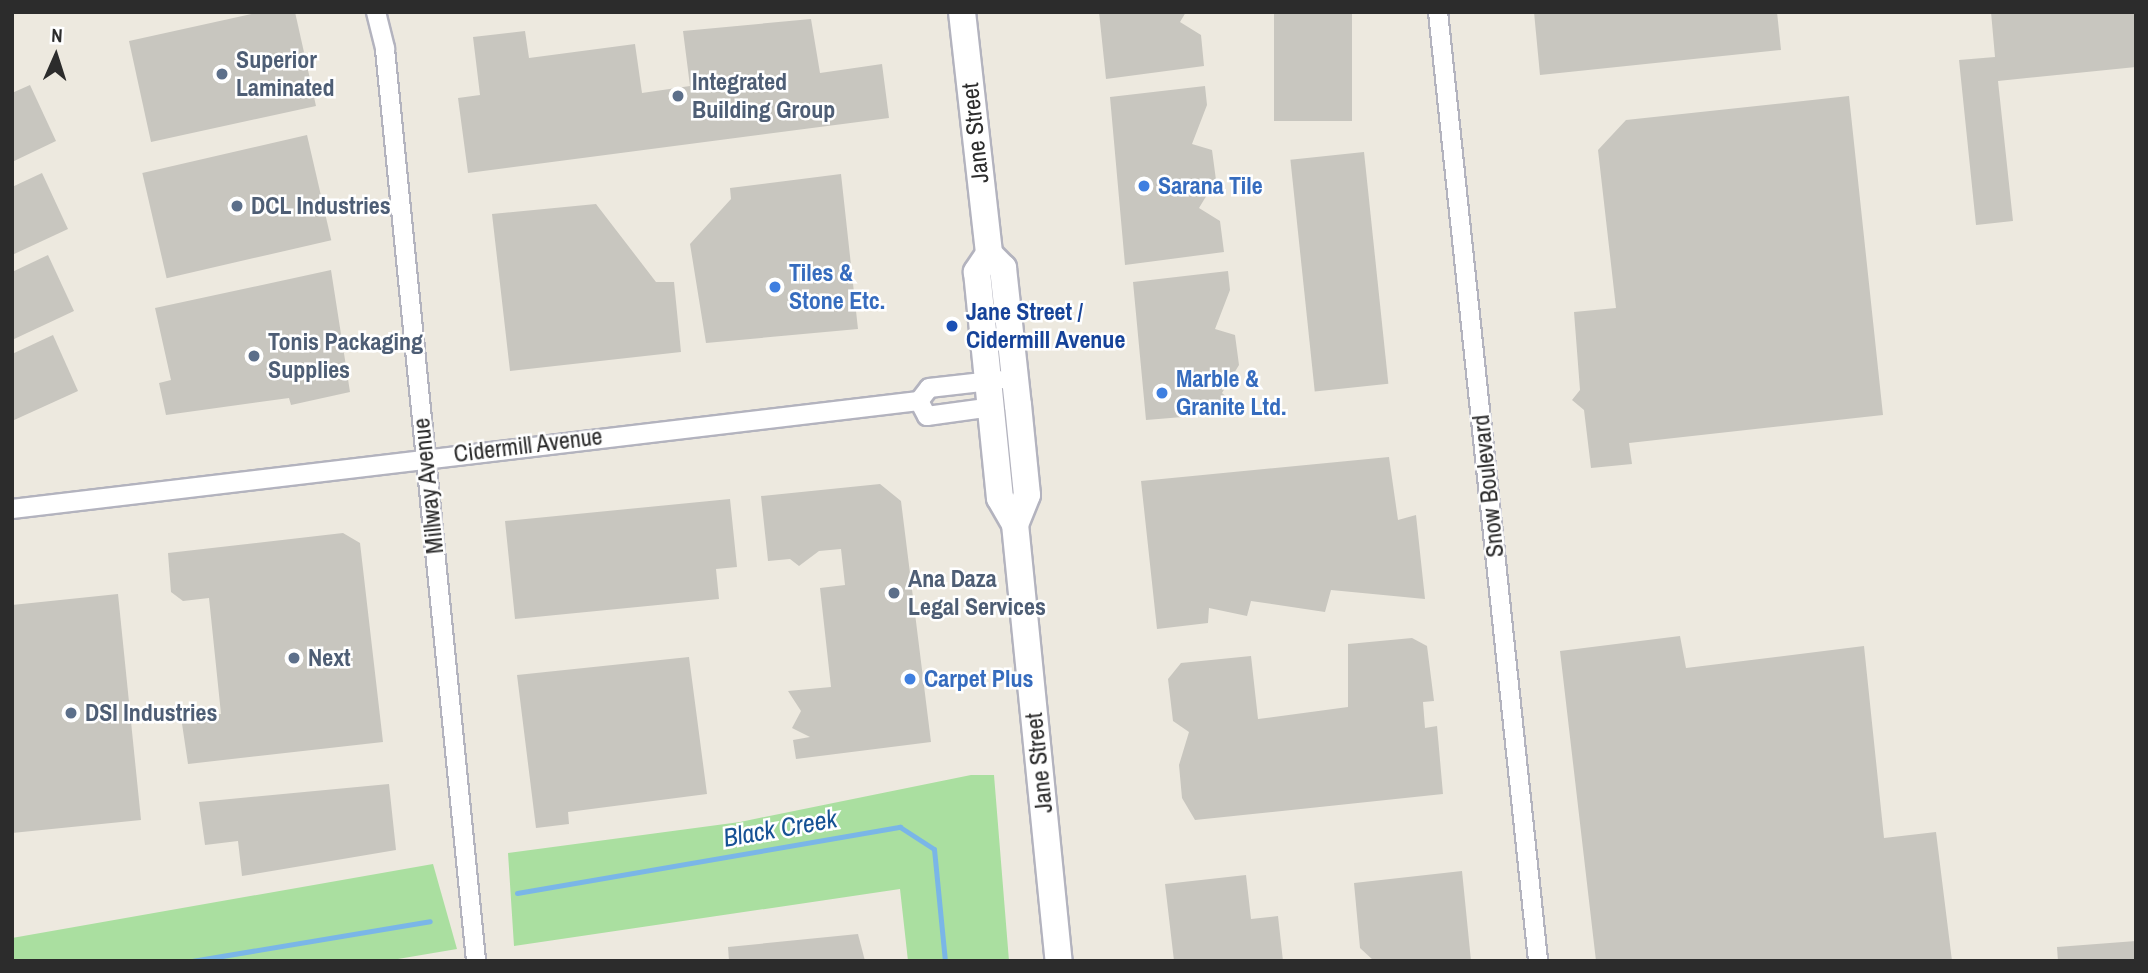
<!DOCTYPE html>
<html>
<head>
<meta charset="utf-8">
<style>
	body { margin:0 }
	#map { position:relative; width:2148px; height:973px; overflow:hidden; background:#ede9df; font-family:"Archivo Narrow",sans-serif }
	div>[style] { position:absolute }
	.green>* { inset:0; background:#aadfa0 }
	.stream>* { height:5px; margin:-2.5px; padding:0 2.5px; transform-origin:2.5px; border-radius:2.5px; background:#7ab6e7 }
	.building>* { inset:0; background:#c8c6bf; transform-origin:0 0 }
	.roads { filter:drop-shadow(2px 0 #b3b3be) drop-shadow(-2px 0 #b3b3be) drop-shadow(0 2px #b3b3be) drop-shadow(0 -2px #b3b3be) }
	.street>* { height:18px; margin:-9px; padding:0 9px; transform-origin:9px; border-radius:9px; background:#fff }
	.secondary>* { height:26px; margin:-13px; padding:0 13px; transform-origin:13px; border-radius:13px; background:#fff }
	.dots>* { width:19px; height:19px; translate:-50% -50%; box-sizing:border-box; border:4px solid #fff; border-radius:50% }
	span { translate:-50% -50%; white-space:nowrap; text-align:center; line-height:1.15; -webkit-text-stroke:5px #fff; paint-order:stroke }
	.service-label { font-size:24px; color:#4e5e75; font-weight:700 }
	.left { translate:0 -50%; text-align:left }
	.street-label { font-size:24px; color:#2c2c2c }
	.shop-label { font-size:24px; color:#366cbe; font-weight:700 }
	.transit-label { font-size:24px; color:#164399; font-weight:700 }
	.water-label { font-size:26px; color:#175295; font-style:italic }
	.frame { position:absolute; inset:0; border:14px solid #2c2c2c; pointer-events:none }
	.north { position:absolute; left:21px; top:21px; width:70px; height:70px; -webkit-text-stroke:5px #fff; paint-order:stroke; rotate:3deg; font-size:19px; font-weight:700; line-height:28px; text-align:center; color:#2c2c2c }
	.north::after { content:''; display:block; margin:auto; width:24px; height:32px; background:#2c2c2c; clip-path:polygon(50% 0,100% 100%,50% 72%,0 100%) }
</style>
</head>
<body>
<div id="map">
	<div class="green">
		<div style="clip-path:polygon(971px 775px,994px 775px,1009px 961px,908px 961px,900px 889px,514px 946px,508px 853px,740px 822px)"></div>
		<div style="clip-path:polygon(433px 864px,457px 949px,386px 961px,12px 961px,12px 938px)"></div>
	</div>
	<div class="stream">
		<div style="left:517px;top:893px;width:389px;rotate:-9.8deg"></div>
		<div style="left:900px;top:827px;width:40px;rotate:32.9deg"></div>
		<div style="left:934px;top:849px;width:113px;rotate:84.4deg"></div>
		<div style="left:192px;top:961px;width:241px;rotate:-9.5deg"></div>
	</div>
	<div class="building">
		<div style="clip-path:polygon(260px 12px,295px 12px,316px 106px,151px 142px,129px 41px)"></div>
		<div style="clip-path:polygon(1099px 12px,1186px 12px,1180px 22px,1201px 35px,1204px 66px,1106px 79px)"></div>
		<div style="left:1274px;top:12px;width:78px;height:109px"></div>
		<div style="clip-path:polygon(1534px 12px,1777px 12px,1781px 50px,1540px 75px)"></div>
		<div style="clip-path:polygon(1991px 12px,2136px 12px,2136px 67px,1998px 81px,2013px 221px,1976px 225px,1959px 60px,1995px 57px)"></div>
		<div style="clip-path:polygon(811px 19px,820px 73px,882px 64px,889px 118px,468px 173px,458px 98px,480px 95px,473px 37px,525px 31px,529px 58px,635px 44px,642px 93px,690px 86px,683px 31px)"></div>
		<div style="clip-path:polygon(30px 85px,56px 141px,12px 162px,12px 93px)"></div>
		<div style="clip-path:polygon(1205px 86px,1207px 105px,1192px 144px,1212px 150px,1216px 180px,1199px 208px,1220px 221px,1224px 252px,1125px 265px,1110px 97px)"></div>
		<div style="clip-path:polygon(1849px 96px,1883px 415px,1629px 443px,1632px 464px,1591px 468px,1584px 410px,1572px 400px,1580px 390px,1574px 312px,1616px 308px,1598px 150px,1626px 120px)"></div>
		<div style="left:307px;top:135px;width:108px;height:169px;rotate:77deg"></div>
		<div style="left:1364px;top:152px;width:233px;height:74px;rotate:84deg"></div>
		<div style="clip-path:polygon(42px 173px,68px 229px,12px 255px,12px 187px)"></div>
		<div style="clip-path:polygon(841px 174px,858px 329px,706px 343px,690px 244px,731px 199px,730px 188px)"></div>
		<div style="clip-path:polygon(596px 204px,656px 282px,674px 282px,681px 352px,510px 371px,492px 214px)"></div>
		<div style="clip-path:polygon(48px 255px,74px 311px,12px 340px,12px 272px)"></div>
		<div style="clip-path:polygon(331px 270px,350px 392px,291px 405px,289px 398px,166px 415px,159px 383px,171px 380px,155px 308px)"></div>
		<div style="clip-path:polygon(1228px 271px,1230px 290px,1215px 329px,1235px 335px,1239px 365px,1222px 393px,1244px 412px,1146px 420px,1133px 282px)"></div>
		<div style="clip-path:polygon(53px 335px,78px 391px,12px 421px,12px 354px)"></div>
		<div style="clip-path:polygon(1389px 457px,1398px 520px,1416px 515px,1425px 599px,1331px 590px,1325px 612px,1251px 601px,1247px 616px,1209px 608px,1208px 623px,1157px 629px,1141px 481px)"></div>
		<div style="clip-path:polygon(880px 484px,901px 501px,931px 742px,796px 759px,793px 740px,810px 737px,792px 728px,801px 711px,788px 691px,831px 687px,820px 588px,845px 585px,841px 549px,819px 551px,799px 566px,790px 559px,768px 561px,761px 496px)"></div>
		<div style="clip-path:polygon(730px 499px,737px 567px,716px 569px,719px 599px,515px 619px,505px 521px)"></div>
		<div style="clip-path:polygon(343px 533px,360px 543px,383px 742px,188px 764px,181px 717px,221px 714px,209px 598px,183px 601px,171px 592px,168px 553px)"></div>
		<div style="clip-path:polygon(118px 594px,141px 820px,12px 833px,12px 605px)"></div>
		<div style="clip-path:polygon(1680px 636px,1686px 668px,1864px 646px,1884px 838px,1936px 832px,1952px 961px,1596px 961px,1560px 651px)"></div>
		<div style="clip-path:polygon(1412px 638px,1427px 646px,1434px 701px,1423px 702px,1425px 728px,1437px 726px,1443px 794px,1195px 820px,1182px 798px,1179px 765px,1189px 732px,1173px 721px,1168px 679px,1181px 663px,1251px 656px,1258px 719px,1348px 707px,1348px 644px)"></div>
		<div style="clip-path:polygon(689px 657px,707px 794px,568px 812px,569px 824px,536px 828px,517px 675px)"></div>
		<div style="clip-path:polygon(389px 784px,396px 850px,242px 876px,238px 841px,205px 845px,199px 802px)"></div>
		<div style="clip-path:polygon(1462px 871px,1471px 961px,1374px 961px,1360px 948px,1354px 883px)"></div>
		<div style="clip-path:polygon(1246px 875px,1251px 919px,1278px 916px,1283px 961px,1174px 961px,1165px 884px)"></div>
		<div style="clip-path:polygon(858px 934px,865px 961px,729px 961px,728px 947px)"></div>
		<div style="clip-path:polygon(2136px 941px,2136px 961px,2058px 961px,2057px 947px)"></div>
	</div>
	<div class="roads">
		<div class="street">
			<div style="left:376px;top:12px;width:38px;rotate:76deg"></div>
			<div style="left:385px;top:49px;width:917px;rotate:84.3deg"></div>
			<div style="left:1438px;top:12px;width:954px;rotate:83.98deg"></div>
			<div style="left:919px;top:401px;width:17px;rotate:62deg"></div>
			<div style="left:927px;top:416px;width:67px;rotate:-7.8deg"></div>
			<div style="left:12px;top:509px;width:913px;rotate:-6.79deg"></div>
			<div style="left:919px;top:401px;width:16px;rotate:-52deg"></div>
			<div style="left:929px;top:388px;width:70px;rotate:-6.5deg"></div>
		</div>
		<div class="secondary">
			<div style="left:962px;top:12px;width:244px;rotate:83.6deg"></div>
			<div style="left:989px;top:254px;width:22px;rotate:124deg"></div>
			<div style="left:977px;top:272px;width:227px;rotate:84.2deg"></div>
			<div style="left:1000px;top:498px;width:30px;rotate:60deg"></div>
			<div style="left:1015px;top:524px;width:439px;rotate:84.3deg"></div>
			<div style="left:989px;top:254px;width:20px;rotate:45deg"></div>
			<div style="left:1003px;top:268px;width:138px;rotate:83.8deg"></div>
			<div style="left:1018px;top:405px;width:90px;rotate:84.3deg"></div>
			<div style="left:1027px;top:495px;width:31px;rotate:112deg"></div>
		</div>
	</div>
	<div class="dots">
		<div style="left:222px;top:74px;background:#5c6f8a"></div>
		<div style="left:678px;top:96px;background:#5c6f8a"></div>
		<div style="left:1144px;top:186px;background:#3f7fe0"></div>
		<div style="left:237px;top:206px;background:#5c6f8a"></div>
		<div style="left:775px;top:287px;background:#3f7fe0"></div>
		<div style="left:952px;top:326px;background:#1a4fb4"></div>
		<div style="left:254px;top:356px;background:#5c6f8a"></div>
		<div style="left:1162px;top:393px;background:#3f7fe0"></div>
		<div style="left:894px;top:593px;background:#5c6f8a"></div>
		<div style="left:294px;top:658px;background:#5c6f8a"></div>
		<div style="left:910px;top:679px;background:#3f7fe0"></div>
		<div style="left:71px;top:713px;background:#5c6f8a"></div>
	</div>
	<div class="service-label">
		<span class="left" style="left:236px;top:74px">Superior<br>Laminated</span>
		<span class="left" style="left:692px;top:96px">Integrated<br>Building Group</span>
		<span class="left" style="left:251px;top:206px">DCL Industries</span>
		<span class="left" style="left:268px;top:356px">Tonis Packaging<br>Supplies</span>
		<span class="left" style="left:908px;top:593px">Ana Daza<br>Legal Services</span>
		<span class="left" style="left:308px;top:658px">Next</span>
		<span class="left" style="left:85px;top:713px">DSI Industries</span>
	</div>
	<div class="street-label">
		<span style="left:975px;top:133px;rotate:-96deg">Jane Street</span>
		<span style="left:528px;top:445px;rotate:-7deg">Cidermill Avenue</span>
		<span style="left:428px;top:486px;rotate:-96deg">Millway Avenue</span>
		<span style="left:1488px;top:486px;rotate:-96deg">Snow Boulevard</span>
		<span style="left:1039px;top:763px;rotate:-96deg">Jane Street</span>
	</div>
	<div class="shop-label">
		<span class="left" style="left:1158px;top:186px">Sarana Tile</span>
		<span class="left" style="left:789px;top:287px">Tiles &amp;<br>Stone Etc.</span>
		<span class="left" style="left:1176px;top:393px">Marble &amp;<br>Granite Ltd.</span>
		<span class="left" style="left:924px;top:679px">Carpet Plus</span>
	</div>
	<div class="transit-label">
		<span class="left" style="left:966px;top:326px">Jane Street /<br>Cidermill Avenue</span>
	</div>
	<div class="water-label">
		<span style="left:780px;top:828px;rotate:-10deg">Black Creek</span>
	</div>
	<div class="frame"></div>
	<div class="north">N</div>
</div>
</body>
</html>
